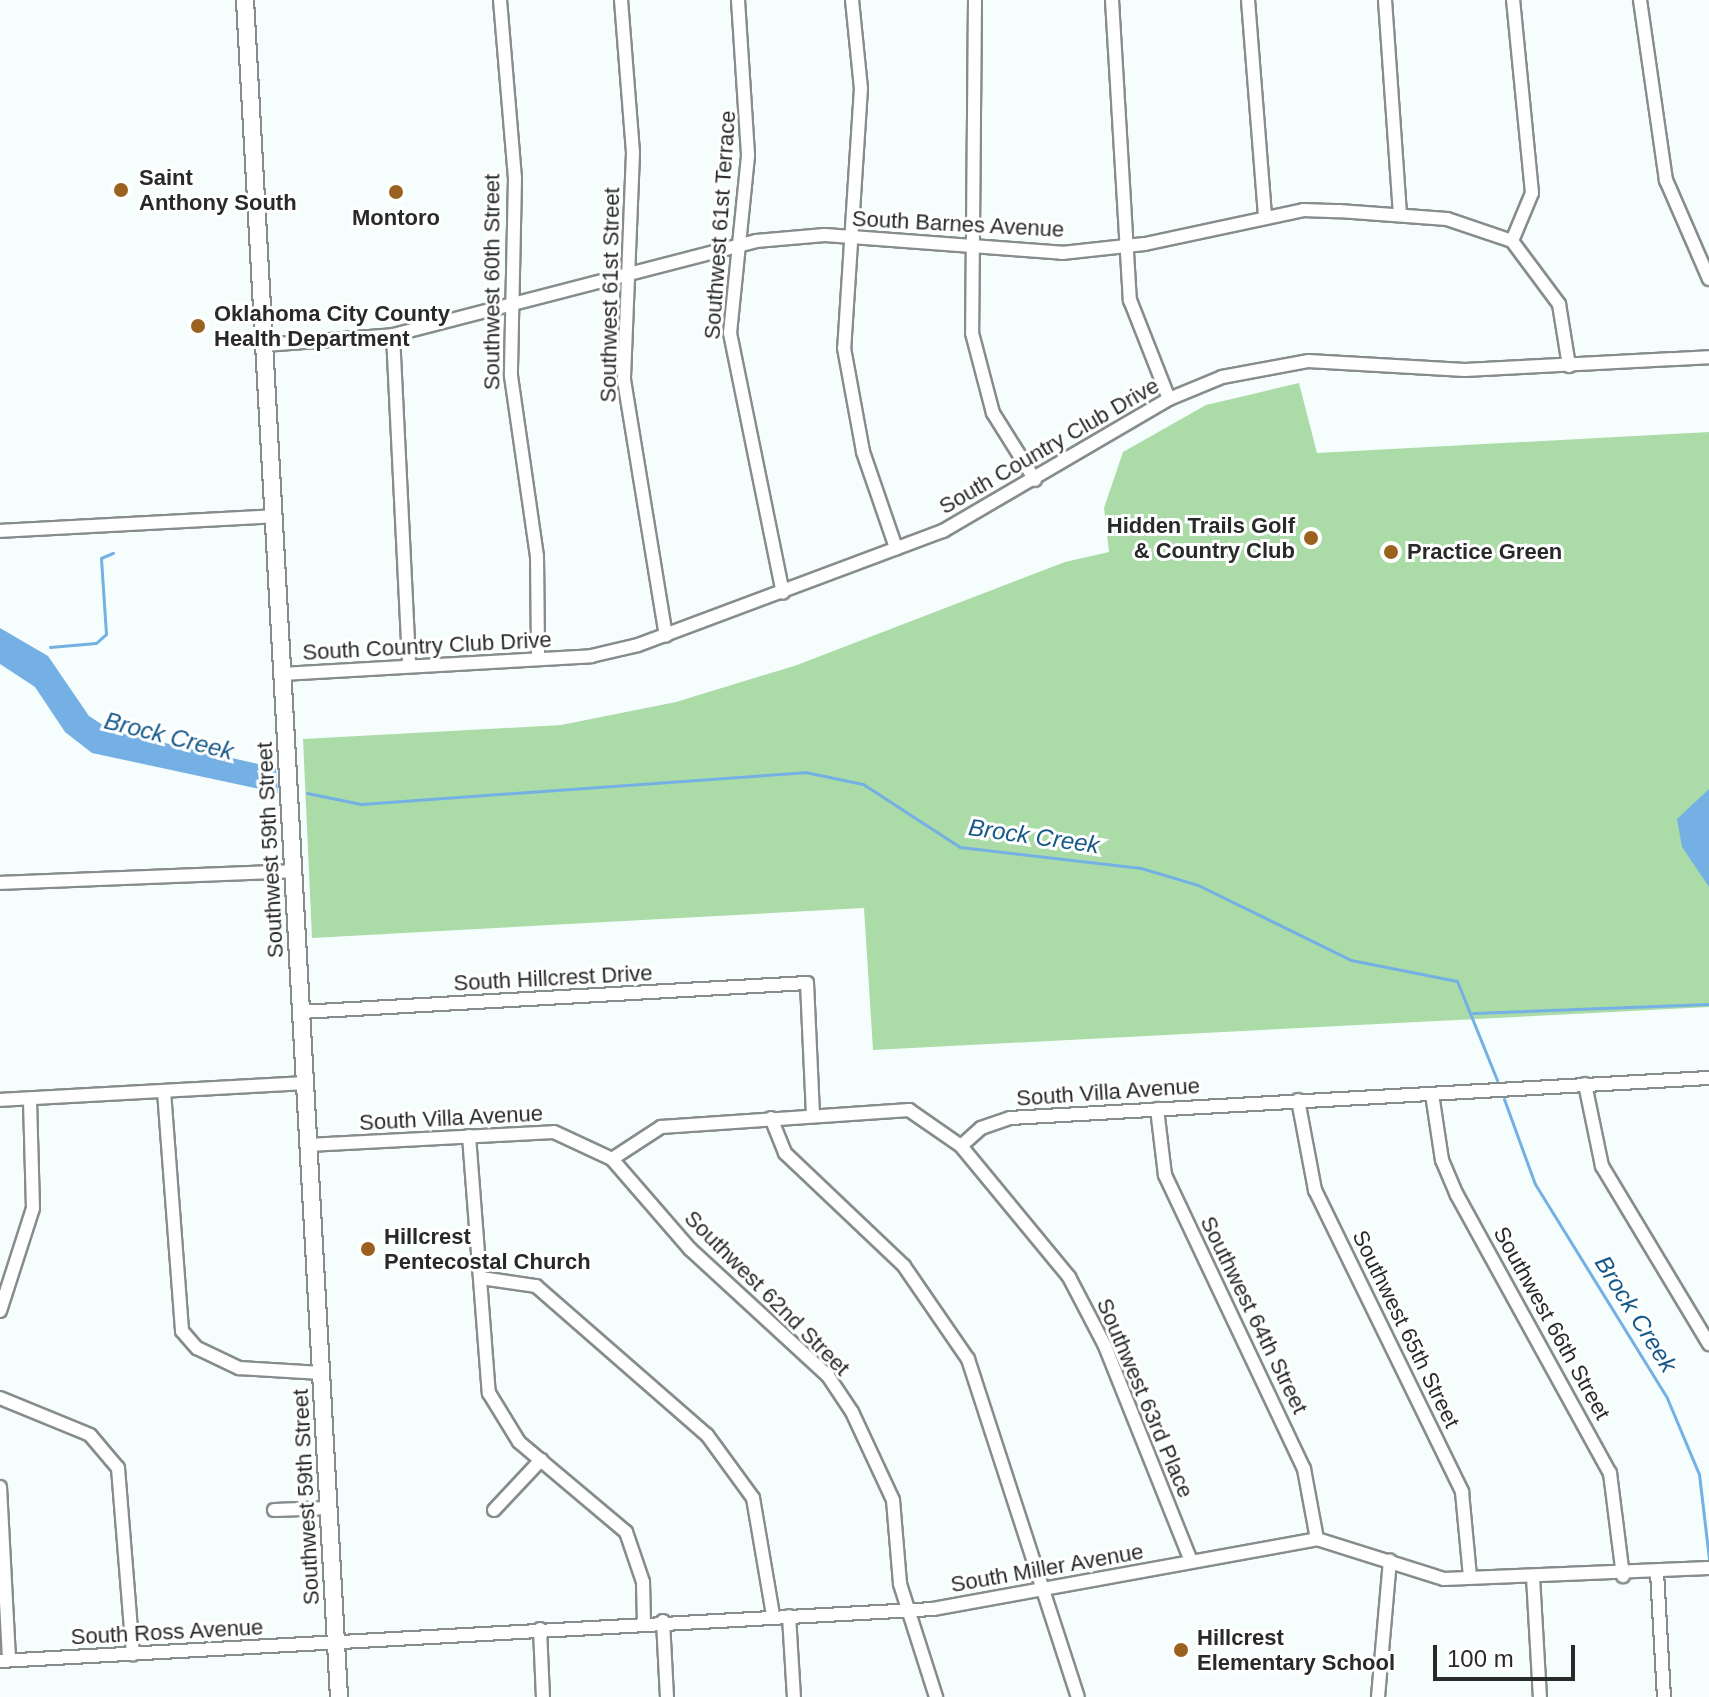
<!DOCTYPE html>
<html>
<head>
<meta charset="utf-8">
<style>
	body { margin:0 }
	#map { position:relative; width:1709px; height:1697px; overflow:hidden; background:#f6fefd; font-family:Arial,sans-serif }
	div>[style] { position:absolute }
	.green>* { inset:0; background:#abdca8 }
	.water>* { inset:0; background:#74b0e4 }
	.stream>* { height:3px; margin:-1.5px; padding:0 1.5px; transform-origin:1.5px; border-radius:1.5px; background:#74b0e4 }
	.roads { filter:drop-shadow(2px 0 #868d8c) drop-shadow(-2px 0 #868d8c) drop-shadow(0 2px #868d8c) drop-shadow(0 -2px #868d8c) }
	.minor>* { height:12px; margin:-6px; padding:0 6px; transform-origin:6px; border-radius:6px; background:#fff }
	.major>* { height:16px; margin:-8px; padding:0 8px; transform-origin:8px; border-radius:8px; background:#fff }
	.dots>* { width:22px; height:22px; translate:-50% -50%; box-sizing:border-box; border:4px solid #fff; border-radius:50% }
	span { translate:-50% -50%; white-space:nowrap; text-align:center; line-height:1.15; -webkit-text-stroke:6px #fff; paint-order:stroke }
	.poi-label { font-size:22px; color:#282a2a; font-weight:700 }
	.left { translate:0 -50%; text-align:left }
	.right { translate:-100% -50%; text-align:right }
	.street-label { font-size:22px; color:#282a2a }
	.water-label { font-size:24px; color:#165989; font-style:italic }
	.scale { position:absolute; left:1433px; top:1645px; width:142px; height:36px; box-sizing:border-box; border:4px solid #282a2a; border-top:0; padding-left:10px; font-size:24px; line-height:28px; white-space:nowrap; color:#282a2a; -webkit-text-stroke:6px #fff; paint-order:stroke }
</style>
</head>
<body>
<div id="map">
	<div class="green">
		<div style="clip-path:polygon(1299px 383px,1317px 453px,1709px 432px,1709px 1007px,873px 1050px,864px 908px,312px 938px,303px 739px,561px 725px,676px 702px,797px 665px,1065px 562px,1109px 552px,1104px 508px,1123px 452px,1206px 405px)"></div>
	</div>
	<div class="water">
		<div style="clip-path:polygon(0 628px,48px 656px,89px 716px,112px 731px,276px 768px,278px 793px,92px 753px,65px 732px,35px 687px,0 664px)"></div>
		<div style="clip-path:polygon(1709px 789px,1709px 887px,1682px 847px,1677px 819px)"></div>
	</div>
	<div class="stream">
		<div style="left:50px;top:647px;width:46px;rotate:-5deg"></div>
		<div style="left:96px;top:643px;width:13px;rotate:-42deg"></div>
		<div style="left:106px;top:634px;width:76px;rotate:-93.8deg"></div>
		<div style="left:101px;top:558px;width:13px;rotate:-23deg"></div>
		<div style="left:307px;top:793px;width:55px;rotate:11.5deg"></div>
		<div style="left:361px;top:804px;width:445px;rotate:-4.1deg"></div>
		<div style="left:805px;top:772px;width:59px;rotate:11.7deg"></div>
		<div style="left:863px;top:784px;width:116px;rotate:33deg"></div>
		<div style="left:960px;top:847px;width:182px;rotate:6.6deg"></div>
		<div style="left:1141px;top:868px;width:59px;rotate:16.6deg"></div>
		<div style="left:1198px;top:885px;width:170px;rotate:26.1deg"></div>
		<div style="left:1351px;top:960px;width:108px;rotate:11.2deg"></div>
		<div style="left:1457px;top:981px;width:107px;rotate:68deg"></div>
		<div style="left:1473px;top:1013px;width:236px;rotate:-2.2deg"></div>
		<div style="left:1504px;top:1099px;width:90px;rotate:70deg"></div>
		<div style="left:1535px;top:1184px;width:251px;rotate:58.3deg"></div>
		<div style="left:1667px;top:1398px;width:82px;rotate:67.2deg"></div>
		<div style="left:1699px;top:1474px;width:86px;rotate:83.3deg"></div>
	</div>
	<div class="roads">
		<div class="minor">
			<div style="left:500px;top:0;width:179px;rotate:85.2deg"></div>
			<div style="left:515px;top:178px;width:198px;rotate:91.2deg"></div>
			<div style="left:511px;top:376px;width:182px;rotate:81.8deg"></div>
			<div style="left:537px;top:556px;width:103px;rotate:89.4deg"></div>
			<div style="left:621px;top:0;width:153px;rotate:85.5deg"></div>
			<div style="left:633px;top:153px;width:227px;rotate:92.3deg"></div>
			<div style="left:624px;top:380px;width:259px;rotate:80.7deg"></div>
			<div style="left:738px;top:0;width:156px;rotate:86.3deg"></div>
			<div style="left:748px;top:156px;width:178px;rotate:95.8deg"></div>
			<div style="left:730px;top:333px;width:265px;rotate:78.5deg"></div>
			<div style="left:852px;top:0;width:88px;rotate:84.2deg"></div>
			<div style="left:861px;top:88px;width:261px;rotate:93.7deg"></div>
			<div style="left:844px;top:348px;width:106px;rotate:79.6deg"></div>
			<div style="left:863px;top:452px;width:102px;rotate:71deg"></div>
			<div style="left:975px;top:0;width:333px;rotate:90.5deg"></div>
			<div style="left:972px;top:333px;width:83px;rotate:75.3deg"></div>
			<div style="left:993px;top:413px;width:79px;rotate:57.9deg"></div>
			<div style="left:1112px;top:0;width:301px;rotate:86.6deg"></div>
			<div style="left:1130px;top:300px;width:106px;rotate:68.5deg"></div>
			<div style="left:1248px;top:0;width:218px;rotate:85.5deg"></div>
			<div style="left:1385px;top:0;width:213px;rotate:86deg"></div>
			<div style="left:1640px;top:0;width:182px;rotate:81.8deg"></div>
			<div style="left:1666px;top:180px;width:108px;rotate:66.5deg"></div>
			<div style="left:1512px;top:241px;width:52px;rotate:-67.4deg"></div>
			<div style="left:1532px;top:193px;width:194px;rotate:-95.6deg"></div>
			<div style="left:393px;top:335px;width:329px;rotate:87.2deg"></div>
			<div style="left:264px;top:345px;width:129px;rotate:-4.4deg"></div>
			<div style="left:393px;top:335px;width:375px;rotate:-14.5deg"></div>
			<div style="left:756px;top:241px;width:69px;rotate:-5deg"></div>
			<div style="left:825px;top:235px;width:238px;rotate:4.3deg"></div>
			<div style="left:1062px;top:253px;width:83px;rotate:-6.2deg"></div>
			<div style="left:1145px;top:244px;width:162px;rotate:-12.1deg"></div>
			<div style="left:1303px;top:210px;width:36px;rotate:2deg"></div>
			<div style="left:1339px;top:211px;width:108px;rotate:4.2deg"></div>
			<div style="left:1447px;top:219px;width:69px;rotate:18.7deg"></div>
			<div style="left:1512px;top:241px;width:79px;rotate:53.3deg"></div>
			<div style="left:1559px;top:304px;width:63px;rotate:80.8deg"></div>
			<div style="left:0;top:531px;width:273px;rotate:-3.1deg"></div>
			<div style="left:282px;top:674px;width:310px;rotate:-3.3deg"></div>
			<div style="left:591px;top:656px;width:48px;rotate:-13.2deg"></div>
			<div style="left:638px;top:645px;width:326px;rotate:-20.5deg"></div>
			<div style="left:943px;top:531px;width:262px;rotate:-30.3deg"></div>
			<div style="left:1169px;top:399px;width:57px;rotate:-22.5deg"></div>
			<div style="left:1222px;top:377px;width:87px;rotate:-10.5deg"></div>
			<div style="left:1308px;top:361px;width:157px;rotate:3.3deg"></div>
			<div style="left:1465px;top:370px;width:244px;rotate:-3deg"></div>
			<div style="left:0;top:883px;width:293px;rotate:-2.3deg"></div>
			<div style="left:301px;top:1012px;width:507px;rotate:-3.28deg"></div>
			<div style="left:807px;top:983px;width:133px;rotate:87.4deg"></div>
			<div style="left:1585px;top:1084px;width:84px;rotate:78.3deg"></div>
			<div style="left:1602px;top:1166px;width:208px;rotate:59deg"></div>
			<div style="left:164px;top:1091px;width:241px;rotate:85.7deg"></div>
			<div style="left:182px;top:1331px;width:23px;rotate:49deg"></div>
			<div style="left:197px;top:1348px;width:47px;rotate:25.5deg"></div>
			<div style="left:239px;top:1368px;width:82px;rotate:3.5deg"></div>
			<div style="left:1432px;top:1094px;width:67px;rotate:81.4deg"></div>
			<div style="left:1442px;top:1160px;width:38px;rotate:67deg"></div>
			<div style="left:1457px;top:1195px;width:317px;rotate:61.2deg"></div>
			<div style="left:1610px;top:1473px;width:104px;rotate:82.8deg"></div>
			<div style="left:0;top:1100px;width:305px;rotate:-3.2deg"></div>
			<div style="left:1298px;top:1100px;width:92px;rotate:79.3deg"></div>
			<div style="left:1315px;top:1190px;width:336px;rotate:64deg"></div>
			<div style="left:1462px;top:1492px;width:85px;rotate:84.6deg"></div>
			<div style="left:1157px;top:1109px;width:66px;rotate:83.1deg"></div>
			<div style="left:1165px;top:1175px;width:325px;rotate:64.7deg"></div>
			<div style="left:1304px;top:1469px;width:71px;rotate:79.5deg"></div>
			<div style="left:771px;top:1118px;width:38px;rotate:68deg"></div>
			<div style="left:785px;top:1153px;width:164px;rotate:43.5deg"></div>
			<div style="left:904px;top:1266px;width:113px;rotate:55.5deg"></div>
			<div style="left:968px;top:1359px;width:355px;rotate:72deg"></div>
			<div style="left:469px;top:1136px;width:258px;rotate:85.6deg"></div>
			<div style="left:489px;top:1393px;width:57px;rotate:58.5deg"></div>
			<div style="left:519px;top:1442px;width:140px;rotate:40.1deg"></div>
			<div style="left:626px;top:1532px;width:53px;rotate:71.2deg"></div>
			<div style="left:643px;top:1582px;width:41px;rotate:88.6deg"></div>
			<div style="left:308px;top:1145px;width:246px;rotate:-3deg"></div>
			<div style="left:554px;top:1132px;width:64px;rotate:25deg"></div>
			<div style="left:612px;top:1159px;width:59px;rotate:-33.1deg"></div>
			<div style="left:661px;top:1127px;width:249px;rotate:-3.9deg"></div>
			<div style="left:909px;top:1110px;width:63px;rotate:34.7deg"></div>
			<div style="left:961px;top:1146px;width:27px;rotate:-42deg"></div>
			<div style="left:981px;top:1128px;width:31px;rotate:-19deg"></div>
			<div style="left:1010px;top:1118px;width:700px;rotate:-3.28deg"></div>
			<div style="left:961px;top:1146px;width:170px;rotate:50.5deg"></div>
			<div style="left:1069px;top:1277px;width:78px;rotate:62.4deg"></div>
			<div style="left:1105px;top:1346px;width:232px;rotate:68.2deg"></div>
			<div style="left:612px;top:1159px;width:119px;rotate:49.1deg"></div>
			<div style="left:690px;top:1249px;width:188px;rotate:42.6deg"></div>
			<div style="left:828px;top:1376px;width:43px;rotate:56.3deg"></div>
			<div style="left:852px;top:1412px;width:97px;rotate:65deg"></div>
			<div style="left:893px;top:1500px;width:84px;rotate:85.2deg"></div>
			<div style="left:900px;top:1584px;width:119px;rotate:72.3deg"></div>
			<div style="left:481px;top:1278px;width:56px;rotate:8.3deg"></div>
			<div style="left:536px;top:1286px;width:227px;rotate:41.1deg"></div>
			<div style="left:707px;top:1435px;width:78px;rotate:53.9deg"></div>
			<div style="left:753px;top:1498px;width:119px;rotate:80.3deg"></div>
			<div style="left:0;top:1311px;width:108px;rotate:-72.2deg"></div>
			<div style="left:33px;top:1208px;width:109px;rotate:-91.6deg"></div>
			<div style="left:0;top:1398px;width:97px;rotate:22.3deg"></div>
			<div style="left:90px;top:1435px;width:43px;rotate:49.7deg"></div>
			<div style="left:118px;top:1468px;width:187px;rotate:85.4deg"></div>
			<div style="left:0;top:1487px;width:173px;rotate:87deg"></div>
			<div style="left:274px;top:1510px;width:55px;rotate:-2.1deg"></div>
			<div style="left:494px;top:1510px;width:69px;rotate:-46.8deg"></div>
			<div style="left:1657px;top:1572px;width:125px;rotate:86.8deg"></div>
			<div style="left:1533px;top:1577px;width:120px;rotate:86.7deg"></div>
			<div style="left:789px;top:1616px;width:81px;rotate:86.5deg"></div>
			<div style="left:663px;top:1621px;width:76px;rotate:87deg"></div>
			<div style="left:540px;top:1629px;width:68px;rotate:87.5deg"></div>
			<div style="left:0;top:1661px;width:934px;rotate:-3.19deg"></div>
			<div style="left:933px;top:1609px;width:390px;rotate:-10.3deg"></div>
			<div style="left:1317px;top:1539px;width:133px;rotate:17.5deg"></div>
			<div style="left:1444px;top:1579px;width:265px;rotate:-2.4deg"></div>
			<div style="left:1378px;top:1697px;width:137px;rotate:-85deg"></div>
		</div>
		<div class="major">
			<div style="left:245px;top:0;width:1700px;rotate:86.83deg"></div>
		</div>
	</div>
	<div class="dots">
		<div style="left:121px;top:190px;background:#9a621e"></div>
		<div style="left:396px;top:192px;background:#9a621e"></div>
		<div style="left:198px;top:326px;background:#9a621e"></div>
		<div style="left:1311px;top:538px;background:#9a621e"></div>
		<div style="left:1391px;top:552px;background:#9a621e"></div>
		<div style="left:368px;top:1249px;background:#9a621e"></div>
		<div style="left:1181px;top:1650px;background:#9a621e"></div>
	</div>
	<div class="poi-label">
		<span class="left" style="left:139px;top:190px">Saint<br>Anthony South</span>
		<span style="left:396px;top:218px">Montoro</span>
		<span class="left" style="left:214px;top:326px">Oklahoma City County<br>Health Department</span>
		<span class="right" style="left:1295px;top:538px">Hidden Trails Golf<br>&amp; Country Club</span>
		<span class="left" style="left:1407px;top:552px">Practice Green</span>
		<span class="left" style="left:384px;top:1249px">Hillcrest<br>Pentecostal Church</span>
		<span class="left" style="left:1197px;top:1650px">Hillcrest<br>Elementary School</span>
	</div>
	<div class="street-label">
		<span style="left:958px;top:224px;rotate:3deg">South Barnes Avenue</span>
		<span style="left:720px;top:225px;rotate:-86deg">Southwest 61st Terrace</span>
		<span style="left:492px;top:282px;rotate:-90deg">Southwest 60th Street</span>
		<span style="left:610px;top:295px;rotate:-89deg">Southwest 61st Street</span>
		<span style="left:1049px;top:446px;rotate:-30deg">South Country Club Drive</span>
		<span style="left:427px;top:646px;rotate:-3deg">South Country Club Drive</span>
		<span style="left:270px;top:850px;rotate:-93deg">Southwest 59th Street</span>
		<span style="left:553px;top:978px;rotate:-3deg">South Hillcrest Drive</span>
		<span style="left:1108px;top:1092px;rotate:-4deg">South Villa Avenue</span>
		<span style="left:451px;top:1118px;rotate:-3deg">South Villa Avenue</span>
		<span style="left:767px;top:1293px;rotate:45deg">Southwest 62nd Street</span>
		<span style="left:1254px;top:1315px;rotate:64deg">Southwest 64th Street</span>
		<span style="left:1552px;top:1323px;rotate:61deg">Southwest 66th Street</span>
		<span style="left:1406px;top:1329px;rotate:64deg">Southwest 65th Street</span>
		<span style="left:1145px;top:1398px;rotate:67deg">Southwest 63rd Place</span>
		<span style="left:306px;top:1497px;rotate:-93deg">Southwest 59th Street</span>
		<span style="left:1047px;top:1568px;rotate:-10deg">South Miller Avenue</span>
		<span style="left:167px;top:1632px;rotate:-3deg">South Ross Avenue</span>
	</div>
	<div class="water-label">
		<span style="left:169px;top:736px;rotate:14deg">Brock Creek</span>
		<span style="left:1034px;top:836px;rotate:8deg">Brock Creek</span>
		<span style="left:1636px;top:1314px;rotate:58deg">Brock Creek</span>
	</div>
	<div class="scale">100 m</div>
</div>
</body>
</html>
